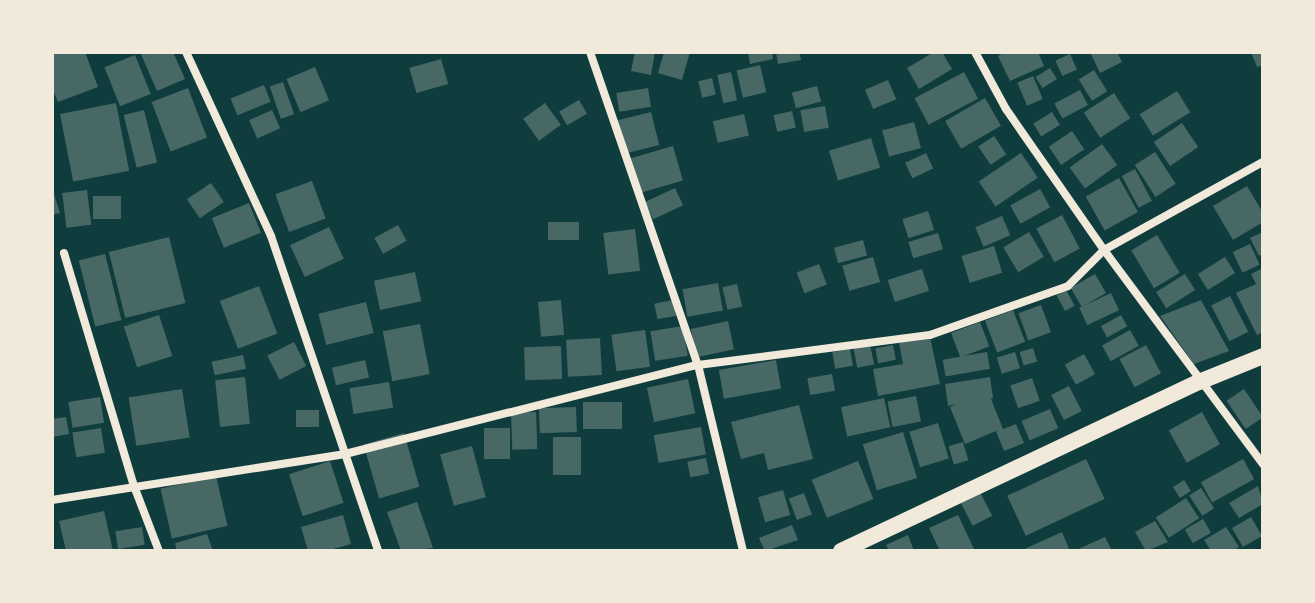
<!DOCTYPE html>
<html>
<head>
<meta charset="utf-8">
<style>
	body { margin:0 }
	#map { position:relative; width:1315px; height:603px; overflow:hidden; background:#0f3d3e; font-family:Overpass,sans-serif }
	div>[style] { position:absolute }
	.building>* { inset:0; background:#486865; transform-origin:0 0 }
	.minor>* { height:8px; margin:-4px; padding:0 4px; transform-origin:4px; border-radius:4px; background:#f1e9da }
	.secondary>* { height:16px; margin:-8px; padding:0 8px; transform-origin:8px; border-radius:8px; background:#f1e9da }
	span { translate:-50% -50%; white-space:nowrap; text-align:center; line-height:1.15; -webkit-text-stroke:8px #f1e9da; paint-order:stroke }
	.frame { position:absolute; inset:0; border:54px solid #f1e9da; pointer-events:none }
</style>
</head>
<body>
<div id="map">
	<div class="building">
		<div style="clip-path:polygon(54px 52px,85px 52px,98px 87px,58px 102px,52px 88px)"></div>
		<div style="clip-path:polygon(140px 52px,173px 52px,185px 79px,157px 91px)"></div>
		<div style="clip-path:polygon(635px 52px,655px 52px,651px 75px,631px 71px)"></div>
		<div style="clip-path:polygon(664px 52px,690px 52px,682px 80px,658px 73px)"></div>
		<div style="clip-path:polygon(748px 52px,772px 52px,773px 59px,750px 64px)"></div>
		<div style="clip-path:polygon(776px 52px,799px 52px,801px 60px,778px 64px)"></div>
		<div style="clip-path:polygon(934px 52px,942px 52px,952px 69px,919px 89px,907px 68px)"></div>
		<div style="clip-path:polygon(1005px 52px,1038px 52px,1044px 66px,1010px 81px,998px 56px)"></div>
		<div style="clip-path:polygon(1090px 52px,1117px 52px,1122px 62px,1100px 73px)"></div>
		<div style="clip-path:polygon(1251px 52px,1263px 52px,1263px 65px,1257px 67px)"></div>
		<div style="left:1070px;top:54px;width:17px;height:16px;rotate:66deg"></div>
		<div style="left:135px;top:55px;width:42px;height:33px;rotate:68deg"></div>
		<div style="left:441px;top:59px;width:26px;height:33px;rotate:74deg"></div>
		<div style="left:760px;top:65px;width:28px;height:24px;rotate:77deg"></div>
		<div style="left:315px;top:67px;width:36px;height:31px;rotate:67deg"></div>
		<div style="left:1050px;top:68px;width:13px;height:17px;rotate:58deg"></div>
		<div style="left:1094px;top:70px;width:25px;height:18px;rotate:58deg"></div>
		<div style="left:731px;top:72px;width:29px;height:14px;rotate:78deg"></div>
		<div style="left:964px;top:72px;width:30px;height:56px;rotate:62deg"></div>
		<div style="left:1033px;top:76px;width:25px;height:17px;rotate:67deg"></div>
		<div style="left:712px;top:78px;width:17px;height:14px;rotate:77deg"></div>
		<div style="left:888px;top:80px;width:21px;height:25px;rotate:67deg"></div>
		<div style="left:283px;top:82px;width:34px;height:14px;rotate:71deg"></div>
		<div style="left:264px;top:85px;width:18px;height:36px;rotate:68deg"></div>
		<div style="left:817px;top:86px;width:16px;height:26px;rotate:75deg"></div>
		<div style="left:188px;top:88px;width:53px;height:39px;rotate:69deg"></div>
		<div style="left:648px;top:88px;width:19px;height:32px;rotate:81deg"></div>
		<div style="left:1080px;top:90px;width:17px;height:29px;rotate:62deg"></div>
		<div style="left:1177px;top:91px;width:25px;height:44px;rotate:58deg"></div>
		<div style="left:1114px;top:93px;width:30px;height:36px;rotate:57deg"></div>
		<div style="left:985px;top:98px;width:32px;height:46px;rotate:60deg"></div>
		<div style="left:579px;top:100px;width:16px;height:23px;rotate:60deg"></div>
		<div style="left:116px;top:103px;width:69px;height:57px;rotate:79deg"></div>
		<div style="left:545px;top:103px;width:27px;height:27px;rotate:54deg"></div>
		<div style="left:825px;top:106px;width:22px;height:25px;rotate:80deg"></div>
		<div style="left:144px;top:110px;width:54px;height:21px;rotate:76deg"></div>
		<div style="left:272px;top:110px;width:20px;height:25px;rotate:66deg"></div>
		<div style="left:792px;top:111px;width:17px;height:19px;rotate:77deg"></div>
		<div style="left:651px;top:112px;width:34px;height:34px;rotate:76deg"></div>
		<div style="left:1052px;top:112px;width:15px;height:22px;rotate:58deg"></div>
		<div style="left:744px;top:114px;width:22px;height:32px;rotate:77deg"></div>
		<div style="left:914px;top:122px;width:27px;height:33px;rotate:75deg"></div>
		<div style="left:1182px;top:123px;width:29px;height:34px;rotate:56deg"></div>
		<div style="left:1072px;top:131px;width:22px;height:28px;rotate:56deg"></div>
		<div style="left:994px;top:136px;width:22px;height:19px;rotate:56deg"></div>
		<div style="left:871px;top:138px;width:31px;height:44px;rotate:73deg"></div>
		<div style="left:1102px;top:144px;width:26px;height:40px;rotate:54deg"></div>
		<div style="left:673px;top:146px;width:36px;height:44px;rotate:74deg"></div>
		<div style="left:1155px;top:152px;width:38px;height:24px;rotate:57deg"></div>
		<div style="left:926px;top:153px;width:17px;height:23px;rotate:65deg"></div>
		<div style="left:1021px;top:153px;width:30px;height:51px;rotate:56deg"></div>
		<div style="left:1135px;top:169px;width:36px;height:15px;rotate:62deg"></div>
		<div style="left:1119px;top:178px;width:39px;height:38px;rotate:61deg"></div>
		<div style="left:312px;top:181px;width:40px;height:39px;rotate:70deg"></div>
		<div style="left:211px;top:183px;width:23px;height:29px;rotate:56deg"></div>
		<div style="clip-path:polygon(1247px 186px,1263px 213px,1263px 222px,1233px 240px,1213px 206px)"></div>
		<div style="clip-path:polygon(52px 188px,60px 213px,52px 215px)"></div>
		<div style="left:675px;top:188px;width:19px;height:33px;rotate:65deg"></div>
		<div style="left:1040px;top:189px;width:21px;height:34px;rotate:61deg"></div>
		<div style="left:87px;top:190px;width:35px;height:25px;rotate:83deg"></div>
		<div style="left:93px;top:196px;width:28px;height:23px"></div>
		<div style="left:249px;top:203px;width:32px;height:40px;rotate:68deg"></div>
		<div style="left:928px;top:211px;width:20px;height:27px;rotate:72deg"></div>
		<div style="left:1062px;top:215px;width:38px;height:29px;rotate:62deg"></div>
		<div style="left:1002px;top:216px;width:21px;height:29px;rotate:67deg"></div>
		<div style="left:579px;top:222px;width:18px;height:31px;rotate:90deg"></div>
		<div style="left:398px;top:225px;width:18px;height:27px;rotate:61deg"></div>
		<div style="left:329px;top:227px;width:35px;height:43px;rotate:65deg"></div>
		<div style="left:635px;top:229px;width:42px;height:32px;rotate:83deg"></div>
		<div style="left:1029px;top:232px;width:29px;height:30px;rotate:59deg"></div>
		<div style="clip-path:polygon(1263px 232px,1263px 254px,1259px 256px,1250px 238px)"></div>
		<div style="left:938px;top:233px;width:17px;height:31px;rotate:73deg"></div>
		<div style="left:1157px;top:235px;width:44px;height:30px;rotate:59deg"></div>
		<div style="left:169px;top:237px;width:68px;height:62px;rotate:76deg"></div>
		<div style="left:863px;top:240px;width:16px;height:30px;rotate:75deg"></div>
		<div style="left:1250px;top:244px;width:23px;height:19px;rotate:65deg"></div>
		<div style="left:994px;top:246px;width:28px;height:34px;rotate:73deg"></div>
		<div style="left:105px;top:254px;width:68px;height:27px;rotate:76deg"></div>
		<div style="left:873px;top:257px;width:26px;height:32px;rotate:74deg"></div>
		<div style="left:1225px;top:257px;width:19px;height:32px;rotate:58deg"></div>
		<div style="left:819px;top:264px;width:22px;height:24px;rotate:69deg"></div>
		<div style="clip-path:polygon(1263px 268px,1263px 332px,1257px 335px,1236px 293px,1256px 284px,1251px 274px)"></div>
		<div style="left:922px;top:269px;width:23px;height:36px;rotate:72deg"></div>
		<div style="left:415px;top:272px;width:30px;height:42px;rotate:78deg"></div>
		<div style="left:1095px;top:274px;width:22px;height:28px;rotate:60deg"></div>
		<div style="left:1185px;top:274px;width:19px;height:34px;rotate:58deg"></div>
		<div style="left:718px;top:283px;width:28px;height:36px;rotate:80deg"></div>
		<div style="left:737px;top:284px;width:23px;height:15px;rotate:77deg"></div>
		<div style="left:259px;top:286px;width:51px;height:42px;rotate:69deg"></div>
		<div style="left:1066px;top:290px;width:18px;height:11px;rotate:61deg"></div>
		<div style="left:1111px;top:293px;width:19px;height:35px;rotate:65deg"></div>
		<div style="left:1230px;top:296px;width:40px;height:21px;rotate:63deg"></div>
		<div style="left:561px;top:300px;width:35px;height:23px;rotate:85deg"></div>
		<div style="left:673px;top:300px;width:16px;height:19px;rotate:79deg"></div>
		<div style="clip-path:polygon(1201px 300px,1229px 351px,1194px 364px,1160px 316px)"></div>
		<div style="left:366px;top:302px;width:32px;height:49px;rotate:76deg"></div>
		<div style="left:1041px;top:305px;width:29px;height:24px;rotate:70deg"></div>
		<div style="left:1013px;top:310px;width:34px;height:30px;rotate:69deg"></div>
		<div style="left:159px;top:315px;width:43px;height:37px;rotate:72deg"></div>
		<div style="left:1121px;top:315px;width:13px;height:23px;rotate:61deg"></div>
		<div style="left:728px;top:321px;width:29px;height:38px;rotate:78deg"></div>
		<div style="left:980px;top:322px;width:26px;height:31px;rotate:69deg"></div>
		<div style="left:420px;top:324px;width:51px;height:38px;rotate:79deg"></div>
		<div style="left:683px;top:326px;width:30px;height:33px;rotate:81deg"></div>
		<div style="left:645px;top:330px;width:37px;height:34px;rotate:82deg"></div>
		<div style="left:1130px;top:330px;width:18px;height:32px;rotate:61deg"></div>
		<div style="clip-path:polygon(930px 337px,940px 384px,878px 396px,873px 369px,903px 364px,899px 343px)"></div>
		<div style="left:600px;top:338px;width:37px;height:34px;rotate:87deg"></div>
		<div style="left:294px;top:342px;width:27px;height:30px;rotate:63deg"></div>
		<div style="left:870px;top:344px;width:21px;height:17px;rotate:79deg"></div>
		<div style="left:893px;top:345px;width:15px;height:18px;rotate:79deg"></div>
		<div style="left:1146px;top:345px;width:32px;height:30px;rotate:62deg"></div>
		<div style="left:561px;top:346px;width:33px;height:37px;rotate:88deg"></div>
		<div style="left:1033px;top:348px;width:14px;height:14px;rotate:73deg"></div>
		<div style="left:850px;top:349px;width:17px;height:18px;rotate:80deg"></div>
		<div style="left:987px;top:352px;width:17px;height:45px;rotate:80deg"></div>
		<div style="left:1015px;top:352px;width:17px;height:19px;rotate:73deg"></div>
		<div style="left:1084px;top:354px;width:23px;height:22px;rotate:61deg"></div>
		<div style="left:243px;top:355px;width:14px;height:32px;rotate:78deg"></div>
		<div style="left:365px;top:360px;width:18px;height:34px;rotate:77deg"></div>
		<div style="left:776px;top:360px;width:29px;height:58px;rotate:80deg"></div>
		<div style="left:832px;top:374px;width:17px;height:25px;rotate:80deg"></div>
		<div style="left:245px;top:377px;width:47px;height:30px;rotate:84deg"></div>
		<div style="clip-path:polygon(990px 377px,993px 398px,991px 399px,1003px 429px,1016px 424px,1024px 443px,1004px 451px,996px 431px,965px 444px,950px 407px,956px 404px,948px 406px,945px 384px)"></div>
		<div style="left:1032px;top:378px;width:24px;height:23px;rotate:71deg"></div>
		<div style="left:688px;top:379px;width:35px;height:42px;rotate:78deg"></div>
		<div style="left:389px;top:382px;width:26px;height:40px;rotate:81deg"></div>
		<div style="left:1069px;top:386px;width:28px;height:20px;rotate:63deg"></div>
		<div style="left:182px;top:389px;width:49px;height:54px;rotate:81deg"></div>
		<div style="left:1244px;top:389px;width:34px;height:21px;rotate:56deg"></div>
		<div style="left:916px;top:396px;width:26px;height:29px;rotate:79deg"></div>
		<div style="left:100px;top:397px;width:26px;height:32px;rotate:81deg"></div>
		<div style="left:884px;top:398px;width:30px;height:44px;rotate:78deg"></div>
		<div style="left:622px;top:402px;width:27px;height:39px;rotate:90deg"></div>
		<div style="clip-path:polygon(799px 405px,813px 459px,768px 470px,764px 453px,741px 459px,731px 422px)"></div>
		<div style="left:576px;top:407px;width:25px;height:37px;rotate:88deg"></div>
		<div style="left:1050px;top:409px;width:21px;height:31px;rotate:67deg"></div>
		<div style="left:296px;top:410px;width:23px;height:17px"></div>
		<div style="left:536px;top:412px;width:37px;height:25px;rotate:88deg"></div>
		<div style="left:1202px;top:412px;width:37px;height:38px;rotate:61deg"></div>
		<div style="clip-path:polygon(66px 417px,69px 434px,52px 437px,52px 419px)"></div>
		<div style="left:938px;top:423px;width:37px;height:30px;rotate:73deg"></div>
		<div style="left:701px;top:427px;width:28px;height:48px;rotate:80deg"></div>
		<div style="left:101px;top:428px;width:25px;height:29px;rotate:81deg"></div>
		<div style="left:484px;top:428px;width:26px;height:31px"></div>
		<div style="left:903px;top:432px;width:48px;height:42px;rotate:73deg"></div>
		<div style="left:404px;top:433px;width:56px;height:42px;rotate:74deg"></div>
		<div style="left:553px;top:437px;width:28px;height:38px"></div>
		<div style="left:963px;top:442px;width:19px;height:15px;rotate:74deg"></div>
		<div style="left:472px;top:446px;width:53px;height:33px;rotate:75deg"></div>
		<div style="left:706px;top:458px;width:16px;height:19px;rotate:79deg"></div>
		<div style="left:1086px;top:459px;width:44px;height:87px;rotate:65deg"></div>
		<div style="left:1243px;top:459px;width:23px;height:48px;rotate:61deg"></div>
		<div style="left:330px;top:461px;width:44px;height:43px;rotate:72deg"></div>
		<div style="left:858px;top:461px;width:41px;height:50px;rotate:68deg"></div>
		<div style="left:216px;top:476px;width:51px;height:57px;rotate:77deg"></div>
		<div style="left:1184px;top:480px;width:13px;height:13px;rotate:58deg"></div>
		<div style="clip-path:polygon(1258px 486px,1263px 504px,1239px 518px,1229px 503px)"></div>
		<div style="left:1201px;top:488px;width:24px;height:14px;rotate:57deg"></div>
		<div style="left:783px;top:490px;width:26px;height:26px;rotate:74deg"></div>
		<div style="left:979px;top:490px;width:29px;height:22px;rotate:63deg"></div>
		<div style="left:804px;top:493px;width:23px;height:16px;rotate:70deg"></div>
		<div style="left:1186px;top:498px;width:24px;height:36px;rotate:57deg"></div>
		<div style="clip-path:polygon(417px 502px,433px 548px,401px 551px,387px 512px)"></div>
		<div style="clip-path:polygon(104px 511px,113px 551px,66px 551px,59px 521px)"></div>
		<div style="clip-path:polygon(343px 515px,351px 544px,326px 551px,308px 551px,301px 527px)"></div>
		<div style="clip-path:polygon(958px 515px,974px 549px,940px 551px,929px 528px)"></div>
		<div style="left:1251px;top:517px;width:22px;height:22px;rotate:60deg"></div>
		<div style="left:1203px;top:519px;width:16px;height:21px;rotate:60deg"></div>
		<div style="clip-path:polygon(1155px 521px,1168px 542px,1146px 551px,1135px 532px)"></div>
		<div style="clip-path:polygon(792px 525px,798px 540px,765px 551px,759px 538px)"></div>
		<div style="left:142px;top:527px;width:18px;height:27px;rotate:81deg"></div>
		<div style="clip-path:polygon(1226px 527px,1239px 547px,1232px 551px,1211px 551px,1204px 540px)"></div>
		<div style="clip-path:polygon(1062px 532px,1070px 551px,1020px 551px)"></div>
		<div style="clip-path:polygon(207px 534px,213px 551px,177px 551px,175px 543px)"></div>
		<div style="clip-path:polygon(908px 535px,914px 551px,889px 551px,886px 545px)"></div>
		<div style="clip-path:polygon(1105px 537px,1112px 551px,1074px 551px)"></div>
	</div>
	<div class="minor">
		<div style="left:186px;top:52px;width:203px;rotate:65.2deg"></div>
		<div style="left:271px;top:236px;width:333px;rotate:71.2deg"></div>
		<div style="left:590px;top:52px;width:331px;rotate:71deg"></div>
		<div style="left:698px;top:365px;width:191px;rotate:76.4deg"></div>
		<div style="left:975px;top:52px;width:65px;rotate:61.5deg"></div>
		<div style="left:1006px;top:109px;width:172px;rotate:55.2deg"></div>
		<div style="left:1104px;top:250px;width:267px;rotate:53.4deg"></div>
		<div style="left:64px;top:253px;width:243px;rotate:73.3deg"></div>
		<div style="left:134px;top:486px;width:70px;rotate:69deg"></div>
		<div style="left:52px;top:500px;width:297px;rotate:-8.9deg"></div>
		<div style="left:345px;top:454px;width:364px;rotate:-14.2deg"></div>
		<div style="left:698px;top:365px;width:234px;rotate:-7.4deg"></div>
		<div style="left:930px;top:335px;width:146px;rotate:-19.5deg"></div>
		<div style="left:1068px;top:286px;width:51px;rotate:-45deg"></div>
		<div style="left:1104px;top:250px;width:182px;rotate:-29deg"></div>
	</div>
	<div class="secondary">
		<div style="left:841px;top:551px;width:396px;rotate:-25.3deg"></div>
		<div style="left:1199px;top:382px;width:69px;rotate:-22.1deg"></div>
	</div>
	<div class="frame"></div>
</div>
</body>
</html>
